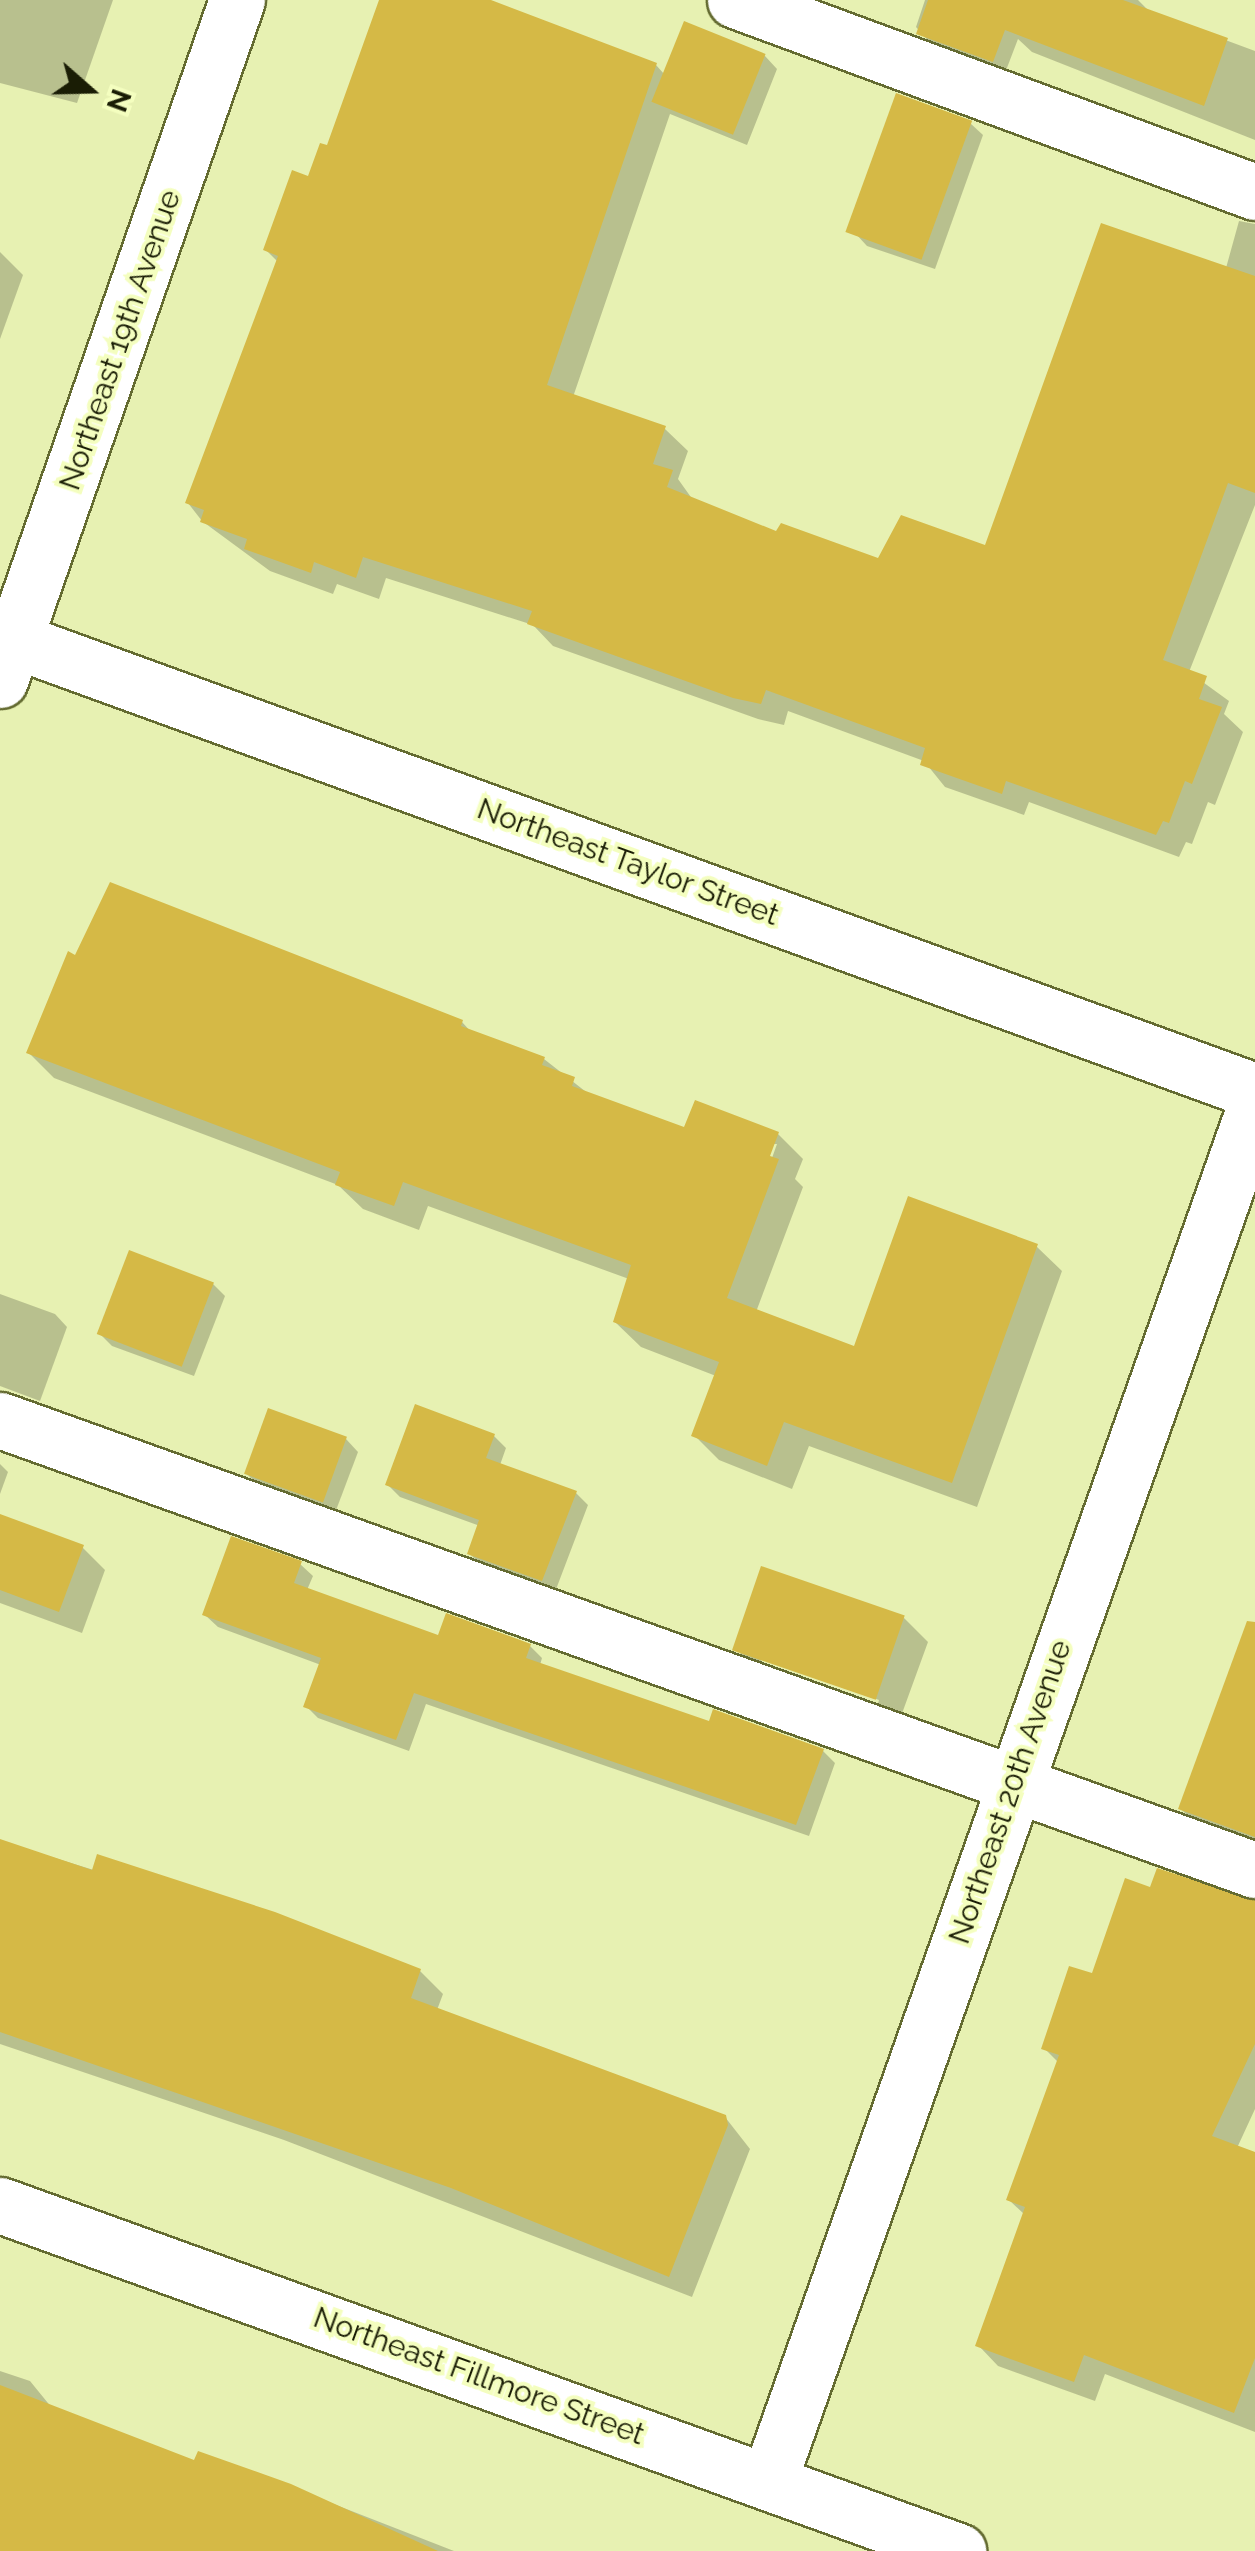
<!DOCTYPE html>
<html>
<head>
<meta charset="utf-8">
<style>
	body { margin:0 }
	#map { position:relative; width:1255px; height:2551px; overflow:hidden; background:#e7f1b2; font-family:Raleway,sans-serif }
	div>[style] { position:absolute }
	.shadow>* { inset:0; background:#0003 }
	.building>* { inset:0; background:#d5b946; transform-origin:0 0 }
	.roads { filter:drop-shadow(2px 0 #646b31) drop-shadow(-2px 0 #646b31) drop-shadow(0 2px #646b31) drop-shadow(0 -2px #646b31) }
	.minor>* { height:55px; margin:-27.5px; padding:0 27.5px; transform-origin:27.5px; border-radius:27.5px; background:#fff }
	span { translate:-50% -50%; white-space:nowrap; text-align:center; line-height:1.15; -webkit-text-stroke:8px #f4febf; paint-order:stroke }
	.street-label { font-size:30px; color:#1a1d05 }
	.north { position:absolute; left:40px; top:40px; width:100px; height:100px; -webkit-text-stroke:8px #f4febf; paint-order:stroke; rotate:110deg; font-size:28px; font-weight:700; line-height:40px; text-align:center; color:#1a1d05 }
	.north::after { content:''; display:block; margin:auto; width:35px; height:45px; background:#1a1d05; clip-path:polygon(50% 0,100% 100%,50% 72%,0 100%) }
</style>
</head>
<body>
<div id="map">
	<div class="shadow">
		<div style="clip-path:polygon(0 0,113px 0,77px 103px,0 83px)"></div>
		<div style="clip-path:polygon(382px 0,484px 0,656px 65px,665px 75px,765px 56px,777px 69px,747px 145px,670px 114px,573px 397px,665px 429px,688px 451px,678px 479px,693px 500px,778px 534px,879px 561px,986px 549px,1226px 268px,1239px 221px,1255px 224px,1255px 505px,1189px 672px,1229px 701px,1224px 714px,1243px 732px,1215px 805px,1208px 802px,1192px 844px,1186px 842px,1179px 857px,1029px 802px,1024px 815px,945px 787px,924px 761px,788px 711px,784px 725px,758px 719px,553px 646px,533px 625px,386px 578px,379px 599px,337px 584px,333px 594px,270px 571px,202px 521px,188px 503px,278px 262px,266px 250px,328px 148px)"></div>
		<div style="clip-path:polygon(925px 0,1138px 0,1150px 12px,1255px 51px,1255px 140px,1032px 52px,1018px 39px,1005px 73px,932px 45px,916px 27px)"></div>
		<div style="clip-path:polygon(970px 123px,983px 135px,935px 269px,867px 246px,855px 233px)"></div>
		<div style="clip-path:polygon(0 252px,23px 275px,0 339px)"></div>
		<div style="clip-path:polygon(evenodd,462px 1022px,473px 1034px,544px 1059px,590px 1095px,685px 1130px,778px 1134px,803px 1159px,795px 1179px,803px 1187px,756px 1312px,856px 1349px,1036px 1246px,1062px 1271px,977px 1507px,809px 1446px,792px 1489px,719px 1460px,694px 1435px,716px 1376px,641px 1347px,615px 1322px,629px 1279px,428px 1206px,419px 1230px,363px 1209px,338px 1185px,54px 1078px,29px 1053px,462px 1022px,772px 1144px,777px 1144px,768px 1169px,763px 1167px,772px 1144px)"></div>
		<div style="clip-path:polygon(213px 1284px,225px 1296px,194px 1376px,112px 1346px,99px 1333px)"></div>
		<div style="clip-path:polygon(0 1294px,55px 1314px,67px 1327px,40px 1401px,0 1386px)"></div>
		<div style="clip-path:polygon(494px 1436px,506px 1448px,500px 1465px,576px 1493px,588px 1505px,555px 1592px,482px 1566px,470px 1554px,480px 1526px,400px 1497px,388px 1485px)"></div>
		<div style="clip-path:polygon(346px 1439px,358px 1452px,335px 1513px,259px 1486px,247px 1474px)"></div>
		<div style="clip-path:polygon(0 1464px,8px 1472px,0 1494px)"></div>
		<div style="clip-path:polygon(0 1517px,82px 1547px,105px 1570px,82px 1633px,0 1603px)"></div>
		<div style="clip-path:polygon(300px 1564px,313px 1576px,307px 1590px,439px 1638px,530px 1646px,542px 1658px,540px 1665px,710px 1724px,823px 1751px,835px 1763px,809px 1836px,426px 1704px,409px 1751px,318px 1718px,306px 1706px,321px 1665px,218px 1627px,205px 1615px)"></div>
		<div style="clip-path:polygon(evenodd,904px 1618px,928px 1642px,900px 1719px,760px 1673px,736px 1649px,904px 1618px,761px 1657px,879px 1700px,878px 1704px,761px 1662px,761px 1657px)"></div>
		<div style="clip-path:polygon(1255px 1709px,1255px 1849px,1202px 1830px,1181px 1809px)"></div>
		<div style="clip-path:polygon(0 1841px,420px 1971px,443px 1994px,437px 2010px,725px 2117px,750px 2149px,692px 2297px,284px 2140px,0 2044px)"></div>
		<div style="clip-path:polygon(1152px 1890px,1255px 1902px,1255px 2109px,1237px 2148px,1255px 2154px,1255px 2432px,1105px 2374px,1095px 2401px,998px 2366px,978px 2345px,1025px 2215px,1009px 2200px,1059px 2063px,1044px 2048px)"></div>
		<div style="clip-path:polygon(0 2371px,30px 2381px,52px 2408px,196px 2463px,290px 2487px,454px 2551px,0 2551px)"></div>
	</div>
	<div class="building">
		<div style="clip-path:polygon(379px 0,491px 0,657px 63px,547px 385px,666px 426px,653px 464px,673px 470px,667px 487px,776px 531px,781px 523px,878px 558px,901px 515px,985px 545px,1101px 223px,1255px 276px,1255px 493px,1228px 483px,1163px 660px,1207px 676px,1199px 699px,1222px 707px,1192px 784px,1185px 781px,1169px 823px,1163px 821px,1156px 835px,1006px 781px,1002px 794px,920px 765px,925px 748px,766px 690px,761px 704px,733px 698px,527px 624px,532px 611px,363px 557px,356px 578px,314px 562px,311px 573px,244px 549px,247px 539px,200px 522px,204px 510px,185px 503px,278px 256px,263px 250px,292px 170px,308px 176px,320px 143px,327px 145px)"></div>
		<div style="clip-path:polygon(928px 0,1123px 0,1228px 38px,1204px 106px,1005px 30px,993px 62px,916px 34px)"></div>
		<div style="left:684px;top:21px;width:88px;height:87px;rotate:22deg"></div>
		<div style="left:896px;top:93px;width:81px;height:148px;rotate:20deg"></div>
		<div style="clip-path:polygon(110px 882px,463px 1020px,461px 1026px,545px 1057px,542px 1065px,575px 1077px,572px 1086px,684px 1127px,695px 1100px,779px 1132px,770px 1156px,779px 1159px,727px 1298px,854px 1346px,908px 1196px,1038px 1244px,952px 1483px,784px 1422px,767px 1466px,691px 1436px,719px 1362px,613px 1322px,631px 1265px,403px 1182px,394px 1206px,335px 1185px,340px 1172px,26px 1053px,68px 951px,75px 955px)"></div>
		<div style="left:129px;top:1250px;width:91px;height:90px;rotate:21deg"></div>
		<div style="clip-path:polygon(415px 1404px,495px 1434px,486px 1458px,577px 1491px,542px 1581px,467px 1554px,479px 1520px,385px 1485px)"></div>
		<div style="left:268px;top:1408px;width:84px;height:70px;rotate:20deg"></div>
		<div style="clip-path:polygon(0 1514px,84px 1545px,59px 1612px,0 1590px)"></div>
		<div style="clip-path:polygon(231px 1536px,302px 1561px,294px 1583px,438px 1635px,446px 1613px,531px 1644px,526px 1658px,709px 1721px,713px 1709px,824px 1749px,796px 1825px,414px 1693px,396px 1740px,303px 1707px,321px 1658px,202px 1615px)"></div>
		<div style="left:761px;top:1566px;width:152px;height:89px;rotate:19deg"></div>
		<div style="clip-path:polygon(1247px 1621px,1255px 1622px,1255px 1837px,1178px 1809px)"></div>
		<div style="clip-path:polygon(0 1839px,92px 1870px,97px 1854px,275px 1912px,421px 1969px,411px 1998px,726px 2115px,728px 2125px,669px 2277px,451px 2188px,0 2032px)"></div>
		<div style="clip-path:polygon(1157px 1868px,1255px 1900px,1255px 2044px,1212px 2136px,1255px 2152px,1255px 2358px,1234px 2413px,1084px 2355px,1074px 2382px,975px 2346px,1025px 2207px,1006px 2200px,1059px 2055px,1041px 2049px,1069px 1966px,1092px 1973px,1125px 1878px,1150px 1887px)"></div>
		<div style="clip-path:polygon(0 2385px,194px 2460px,198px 2451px,291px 2484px,438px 2551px,0 2551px)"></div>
	</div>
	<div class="roads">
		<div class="minor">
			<div style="left:735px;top:0;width:554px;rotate:20.27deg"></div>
			<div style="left:0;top:635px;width:1335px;rotate:19.97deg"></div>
			<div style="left:0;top:680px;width:720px;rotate:-70.79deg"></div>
			<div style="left:0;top:1420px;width:1333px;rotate:19.73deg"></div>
			<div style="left:0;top:2205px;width:1019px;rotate:19.86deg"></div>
			<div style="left:769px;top:2480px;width:1457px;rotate:-70.52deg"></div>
		</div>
	</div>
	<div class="street-label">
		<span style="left:120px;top:340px;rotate:-71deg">Northeast 19th Avenue</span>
		<span style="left:628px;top:862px;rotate:20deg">Northeast Taylor Street</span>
		<span style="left:1010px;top:1792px;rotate:-71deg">Northeast 20th Avenue</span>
		<span style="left:479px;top:2376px;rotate:20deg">Northeast Fillmore Street</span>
	</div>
	<div class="north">N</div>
</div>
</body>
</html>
